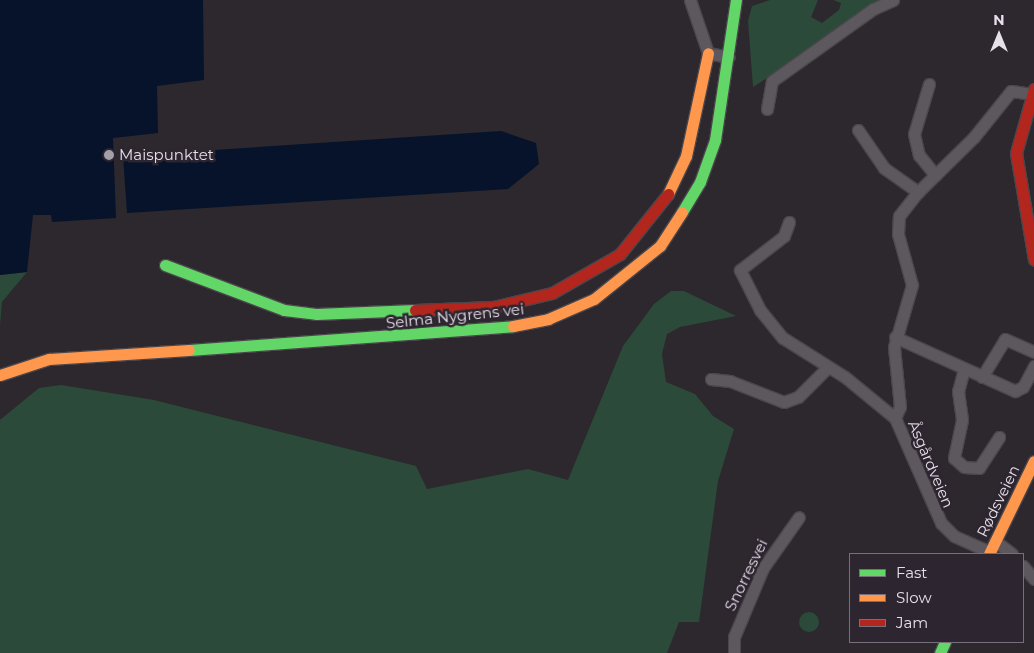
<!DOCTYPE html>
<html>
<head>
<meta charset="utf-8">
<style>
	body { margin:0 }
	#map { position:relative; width:1034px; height:653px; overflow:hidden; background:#2c282d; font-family:Montserrat,sans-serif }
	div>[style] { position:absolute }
	.green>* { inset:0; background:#2b4a3a }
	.round { border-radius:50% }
	.water>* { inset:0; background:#06132b }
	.roads { filter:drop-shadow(1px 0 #4b464c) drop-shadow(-1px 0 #4b464c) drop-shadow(0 1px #4b464c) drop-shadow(0 -1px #4b464c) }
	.street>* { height:11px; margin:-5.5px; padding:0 5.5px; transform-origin:5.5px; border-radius:5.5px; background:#5c585d }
	.fast>* { height:11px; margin:-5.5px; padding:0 5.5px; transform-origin:5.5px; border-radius:5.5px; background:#63d668 }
	.slow>* { height:11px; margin:-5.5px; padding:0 5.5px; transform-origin:5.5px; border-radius:5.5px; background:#ff974d }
	.jam>* { height:11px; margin:-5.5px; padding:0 5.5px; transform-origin:5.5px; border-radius:5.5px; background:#b3261e }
	.dots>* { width:14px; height:14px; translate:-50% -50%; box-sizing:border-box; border:2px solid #2d2530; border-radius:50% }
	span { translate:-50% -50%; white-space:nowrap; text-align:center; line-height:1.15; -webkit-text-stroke:5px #2d2530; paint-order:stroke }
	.poi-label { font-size:15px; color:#e6e0e8 }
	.left { translate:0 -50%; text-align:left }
	.street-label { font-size:15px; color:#e6e0e8 }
	.legend { position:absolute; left:849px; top:553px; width:175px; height:90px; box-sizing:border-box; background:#2d2530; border:1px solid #77707a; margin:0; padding:6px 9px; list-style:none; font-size:15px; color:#e6e0e8 }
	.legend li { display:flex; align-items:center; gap:10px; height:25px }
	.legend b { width:25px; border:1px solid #77707a }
	.north { position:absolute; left:974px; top:10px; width:50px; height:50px; -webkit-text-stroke:4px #2d2530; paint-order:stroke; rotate:0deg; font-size:14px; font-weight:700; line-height:20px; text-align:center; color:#e6e0e8 }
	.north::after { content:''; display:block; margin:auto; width:18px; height:22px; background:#e6e0e8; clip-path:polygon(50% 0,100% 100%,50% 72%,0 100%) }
</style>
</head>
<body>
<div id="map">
	<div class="green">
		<div style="clip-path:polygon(770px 0,818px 0,811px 17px,822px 23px,839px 10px,841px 3px,833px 0,889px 0,753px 87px,748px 21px,752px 6px)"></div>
		<div style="clip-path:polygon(27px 272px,2px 302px,0 325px,0 275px)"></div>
		<div style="clip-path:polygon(671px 291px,684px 291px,736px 316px,680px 327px,667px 334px,662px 354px,666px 382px,695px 394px,713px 416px,734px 429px,718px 481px,699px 622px,679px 622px,667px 653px,0 653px,0 420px,39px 388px,61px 385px,154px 400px,416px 466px,427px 489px,528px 469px,568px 480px,623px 346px,654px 304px)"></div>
		<div class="round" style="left:799px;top:612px;width:20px;height:20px"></div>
	</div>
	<div class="water">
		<div style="clip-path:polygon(0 0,203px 0,204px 80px,157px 86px,158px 133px,113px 138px,116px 218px,52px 222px,51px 215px,33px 215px,27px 272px,0 275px)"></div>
		<div style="clip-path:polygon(501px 131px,536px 143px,539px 164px,508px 189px,127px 213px,123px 156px)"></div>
	</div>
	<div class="roads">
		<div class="street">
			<div style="left:690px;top:0;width:56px;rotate:71.2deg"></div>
			<div style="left:708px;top:53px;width:21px;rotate:11deg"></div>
			<div style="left:929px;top:84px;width:52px;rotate:106.7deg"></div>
			<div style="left:914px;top:134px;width:22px;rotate:77deg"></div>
			<div style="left:919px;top:155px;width:26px;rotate:51deg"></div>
			<div style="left:767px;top:109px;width:28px;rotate:-80deg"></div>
			<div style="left:772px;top:81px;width:124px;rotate:-35.5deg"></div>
			<div style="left:873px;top:9px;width:22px;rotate:-24deg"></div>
			<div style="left:858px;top:130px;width:46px;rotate:55.6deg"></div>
			<div style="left:884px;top:168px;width:42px;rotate:35.2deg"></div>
			<div style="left:789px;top:222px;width:15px;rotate:110deg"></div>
			<div style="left:784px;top:236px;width:56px;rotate:142.3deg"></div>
			<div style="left:740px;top:270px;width:45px;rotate:63.4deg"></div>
			<div style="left:760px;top:310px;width:36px;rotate:51deg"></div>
			<div style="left:783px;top:338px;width:73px;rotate:32.2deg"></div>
			<div style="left:845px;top:377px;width:65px;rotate:39.4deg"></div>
			<div style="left:895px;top:418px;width:115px;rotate:66.3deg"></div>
			<div style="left:941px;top:523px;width:18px;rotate:45deg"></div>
			<div style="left:954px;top:536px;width:39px;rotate:24deg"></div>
			<div style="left:895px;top:337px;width:132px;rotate:24.2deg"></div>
			<div style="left:1015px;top:391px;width:9px;rotate:-27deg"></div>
			<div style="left:1023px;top:387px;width:24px;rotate:-62deg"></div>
			<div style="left:964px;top:369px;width:23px;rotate:105deg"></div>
			<div style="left:958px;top:391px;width:29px;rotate:82deg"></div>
			<div style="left:962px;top:420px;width:39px;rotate:102deg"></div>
			<div style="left:954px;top:458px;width:13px;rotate:42deg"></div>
			<div style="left:964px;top:467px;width:15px;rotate:4deg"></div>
			<div style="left:979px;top:468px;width:37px;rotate:-57deg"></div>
			<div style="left:982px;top:377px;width:44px;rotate:-58.8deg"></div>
			<div style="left:1005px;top:339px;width:32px;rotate:24deg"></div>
			<div style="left:711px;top:379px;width:19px;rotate:6deg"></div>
			<div style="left:730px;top:381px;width:58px;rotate:21.3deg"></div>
			<div style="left:784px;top:402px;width:15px;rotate:-20deg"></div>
			<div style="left:798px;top:397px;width:41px;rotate:-45deg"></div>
			<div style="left:895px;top:418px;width:12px;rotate:-66deg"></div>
			<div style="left:900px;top:407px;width:60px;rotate:-95.7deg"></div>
			<div style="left:894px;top:347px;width:65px;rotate:-73.8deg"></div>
			<div style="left:912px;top:285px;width:53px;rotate:-105.4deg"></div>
			<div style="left:898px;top:234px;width:18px;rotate:-87deg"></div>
			<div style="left:899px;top:216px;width:31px;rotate:-52deg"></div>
			<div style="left:918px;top:192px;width:78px;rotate:-44.5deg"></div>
			<div style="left:974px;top:137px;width:59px;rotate:-51.2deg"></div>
			<div style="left:1011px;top:91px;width:21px;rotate:8deg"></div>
			<div style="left:995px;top:541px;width:21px;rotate:37deg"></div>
			<div style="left:1023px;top:566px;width:17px;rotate:50deg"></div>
			<div style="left:734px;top:653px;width:16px;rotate:-90deg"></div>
			<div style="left:734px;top:637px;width:75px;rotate:-67.2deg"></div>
			<div style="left:763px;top:568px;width:62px;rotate:-54.8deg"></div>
		</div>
		<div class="fast">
			<div style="left:682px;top:212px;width:35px;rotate:-59deg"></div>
			<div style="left:700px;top:182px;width:45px;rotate:-70.3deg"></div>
			<div style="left:715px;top:140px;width:142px;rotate:-81.5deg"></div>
			<div style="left:165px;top:265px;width:127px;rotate:20.7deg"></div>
			<div style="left:284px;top:310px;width:32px;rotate:7deg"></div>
			<div style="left:316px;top:314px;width:99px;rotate:-2.3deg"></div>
			<div style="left:189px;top:350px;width:325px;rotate:-4.2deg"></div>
			<div style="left:940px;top:653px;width:12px;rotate:-66deg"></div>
		</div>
		<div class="slow">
			<div style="left:668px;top:194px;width:42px;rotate:-64.7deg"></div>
			<div style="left:686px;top:156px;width:105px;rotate:-77.9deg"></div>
			<div style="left:513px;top:326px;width:36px;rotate:-11deg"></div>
			<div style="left:548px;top:319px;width:50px;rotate:-23.5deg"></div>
			<div style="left:594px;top:299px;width:85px;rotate:-38.8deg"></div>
			<div style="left:660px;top:246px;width:40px;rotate:-57.1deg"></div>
			<div style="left:0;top:375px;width:52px;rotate:-18.1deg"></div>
			<div style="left:49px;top:359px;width:140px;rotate:-3.7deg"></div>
			<div style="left:989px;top:554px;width:103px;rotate:-64.2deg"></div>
		</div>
		<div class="jam">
			<div style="left:1034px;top:89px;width:66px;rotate:105.7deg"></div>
			<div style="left:1016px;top:153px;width:108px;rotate:80.4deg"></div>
			<div style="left:415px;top:310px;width:78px;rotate:-2.2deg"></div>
			<div style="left:493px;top:307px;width:61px;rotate:-13.3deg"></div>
			<div style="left:552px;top:293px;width:78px;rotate:-29.8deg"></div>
			<div style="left:620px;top:254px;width:77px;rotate:-51.3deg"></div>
		</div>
	</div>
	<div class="dots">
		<div style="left:109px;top:155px;background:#a5a0a7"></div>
	</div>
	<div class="poi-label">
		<span class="left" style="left:119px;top:155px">Maispunktet</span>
	</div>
	<div class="street-label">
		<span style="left:455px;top:316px;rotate:-6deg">Selma Nygrens vei</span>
		<span style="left:931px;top:464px;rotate:67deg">Åsgårdveien</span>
		<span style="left:998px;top:501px;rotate:-64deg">Rødsveien</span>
		<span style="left:746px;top:575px;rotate:-64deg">Snorresvei</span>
	</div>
	<ul class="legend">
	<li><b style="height:6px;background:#63d668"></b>Fast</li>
	<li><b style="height:6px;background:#ff974d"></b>Slow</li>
	<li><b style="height:6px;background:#b3261e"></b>Jam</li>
	</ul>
	<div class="north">N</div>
</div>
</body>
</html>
